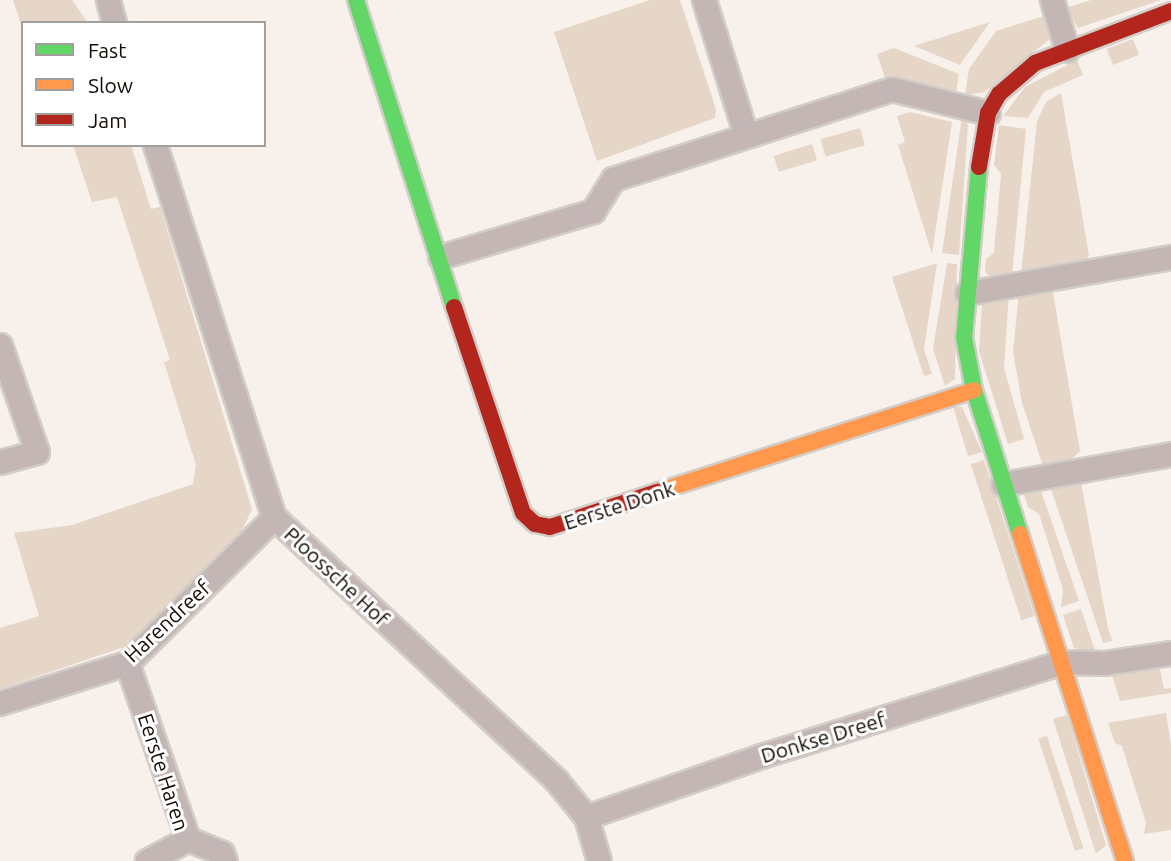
<!DOCTYPE html>
<html>
<head>
<meta charset="utf-8">
<style>
	body { margin:0 }
	#map { position:relative; width:1171px; height:861px; overflow:hidden; background:#f8f1eb; font-family:Ubuntu,sans-serif }
	div>[style] { position:absolute }
	.green>* { inset:0; background:#e5d6c7; transform-origin:0 0 }
	.roads { filter:drop-shadow(2px 0 #d3cdc7) drop-shadow(-2px 0 #d3cdc7) drop-shadow(0 2px #d3cdc7) drop-shadow(0 -2px #d3cdc7) }
	.street>* { height:23px; margin:-11.5px; padding:0 11.5px; transform-origin:11.5px; border-radius:11.5px; background:#c3b6b5 }
	.fast>* { height:16px; margin:-8px; padding:0 8px; transform-origin:8px; border-radius:8px; background:#63d668 }
	.slow>* { height:16px; margin:-8px; padding:0 8px; transform-origin:8px; border-radius:8px; background:#ff974d }
	.jam>* { height:16px; margin:-8px; padding:0 8px; transform-origin:8px; border-radius:8px; background:#b3261e }
	span { translate:-50% -50%; white-space:nowrap; text-align:center; line-height:1.15; -webkit-text-stroke:6px #fff; paint-order:stroke }
	.street-label { font-size:21px; color:#130d07 }
	.legend { position:absolute; left:21px; top:21px; width:245px; height:126px; box-sizing:border-box; background:#fff; border:2px solid #a19e9c; margin:0; padding:9px 12px; list-style:none; font-size:21px; color:#130d07 }
	.legend li { display:flex; align-items:center; gap:14px; height:35px }
	.legend b { width:35px; border:2px solid #a19e9c }
</style>
</head>
<body>
<div id="map">
	<div class="green">
		<div style="clip-path:polygon(13px 0,72px 0,88px 23px,23px 23px,23px 30px)"></div>
		<div style="clip-path:polygon(650px 0,680px 0,716px 109px,715px 118px,597px 161px,554px 32px)"></div>
		<div style="clip-path:polygon(1091px 0,1161px 0,1078px 28px,1066px 8px)"></div>
		<div style="clip-path:polygon(1047px 15px,1050px 39px,984px 92px,965px 95px,969px 69px,996px 31px)"></div>
		<div style="clip-path:polygon(990px 22px,960px 65px,914px 46px)"></div>
		<div style="left:1133px;top:39px;width:17px;height:28px;rotate:69deg"></div>
		<div style="clip-path:polygon(894px 48px,959px 74px,956px 93px,902px 79px,886px 81px,877px 54px)"></div>
		<div style="clip-path:polygon(1077px 60px,1083px 75px,1044px 92px,1028px 118px,1003px 116px,1025px 87px)"></div>
		<div style="clip-path:polygon(1061px 93px,1089px 255px,1083px 264px,1021px 274px,1037px 121px,1046px 102px)"></div>
		<div style="clip-path:polygon(910px 112px,952px 122px,932px 254px,898px 145px,905px 142px,897px 116px)"></div>
		<div style="clip-path:polygon(962px 117px,968px 125px,959px 255px,942px 253px)"></div>
		<div style="clip-path:polygon(999px 125px,1026px 129px,1012px 276px,993px 280px,985px 272px,986px 259px,994px 253px,1001px 174px,994px 165px)"></div>
		<div style="left:860px;top:128px;width:18px;height:41px;rotate:74deg"></div>
		<div style="left:812px;top:144px;width:17px;height:40px;rotate:73deg"></div>
		<div style="clip-path:polygon(73px 145px,131px 145px,151px 209px,160px 207px,252px 509px,242px 531px,124px 647px,0 689px,0 628px,39px 616px,14px 533px,72px 525px,193px 484px,196px 465px,164px 362px,170px 360px,117px 197px,92px 202px)"></div>
		<div style="clip-path:polygon(937px 263px,924px 349px,932px 374px,924px 376px,892px 277px)"></div>
		<div style="clip-path:polygon(947px 263px,957px 264px,955px 379px,945px 386px,933px 349px)"></div>
		<div style="clip-path:polygon(1052px 287px,1080px 451px,1069px 462px,1043px 466px,1022px 403px,1013px 352px,1019px 292px)"></div>
		<div style="clip-path:polygon(1009px 294px,1004px 368px,1024px 439px,1008px 444px,979px 351px,982px 303px)"></div>
		<div style="clip-path:polygon(953px 407px,962px 407px,982px 452px,968px 456px)"></div>
		<div style="left:984px;top:460px;width:164px;height:14px;rotate:72deg"></div>
		<div style="clip-path:polygon(1080px 477px,1108px 628px,1112px 641px,1103px 643px,1049px 483px)"></div>
		<div style="clip-path:polygon(1039px 485px,1079px 601px,1061px 607px,1063px 589px,1039px 514px,1028px 507px,1024px 495px)"></div>
		<div style="clip-path:polygon(1081px 609px,1096px 653px,1074px 648px,1063px 615px)"></div>
		<div style="clip-path:polygon(1159px 664px,1164px 689px,1171px 688px,1171px 693px,1120px 701px,1111px 672px)"></div>
		<div style="clip-path:polygon(1166px 713px,1171px 745px,1171px 830px,1144px 834px,1146px 823px,1122px 746px,1115px 743px,1108px 723px)"></div>
		<div style="clip-path:polygon(1067px 715px,1106px 845px,1096px 854px,1053px 719px)"></div>
		<div style="left:1047px;top:736px;width:118px;height:9px;rotate:72deg"></div>
	</div>
	<div class="roads">
		<div class="street">
			<div style="left:108px;top:0;width:24px;rotate:75deg"></div>
			<div style="left:704px;top:0;width:142px;rotate:72.8deg"></div>
			<div style="left:1052px;top:0;width:52px;rotate:73.3deg"></div>
			<div style="left:155px;top:145px;width:391px;rotate:72.3deg"></div>
			<div style="left:274px;top:517px;width:386px;rotate:43deg"></div>
			<div style="left:556px;top:780px;width:48px;rotate:51deg"></div>
			<div style="left:586px;top:817px;width:46px;rotate:73.5deg"></div>
			<div style="left:440px;top:257px;width:160px;rotate:-16.7deg"></div>
			<div style="left:593px;top:211px;width:38px;rotate:-58deg"></div>
			<div style="left:613px;top:179px;width:293px;rotate:-17.9deg"></div>
			<div style="left:892px;top:89px;width:99px;rotate:14deg"></div>
			<div style="left:967px;top:293px;width:207px;rotate:-10deg"></div>
			<div style="left:0;top:345px;width:113px;rotate:70.9deg"></div>
			<div style="left:37px;top:452px;width:38px;rotate:165deg"></div>
			<div style="left:1003px;top:484px;width:171px;rotate:-10.1deg"></div>
			<div style="left:127px;top:663px;width:186px;rotate:70.9deg"></div>
			<div style="left:188px;top:839px;width:47px;rotate:151.8deg"></div>
			<div style="left:0;top:703px;width:133px;rotate:-17.5deg"></div>
			<div style="left:127px;top:663px;width:207px;rotate:-44.8deg"></div>
			<div style="left:586px;top:817px;width:185px;rotate:-19.2deg"></div>
			<div style="left:761px;top:756px;width:315px;rotate:-17.3deg"></div>
			<div style="left:1062px;top:662px;width:42px;rotate:1.4deg"></div>
			<div style="left:1104px;top:663px;width:68px;rotate:-8.5deg"></div>
			<div style="left:188px;top:839px;width:37px;rotate:22deg"></div>
			<div style="left:222px;top:853px;width:9px;rotate:69deg"></div>
		</div>
		<div class="fast">
			<div style="left:356px;top:0;width:322px;rotate:72.3deg"></div>
			<div style="left:979px;top:167px;width:171px;rotate:95deg"></div>
			<div style="left:964px;top:337px;width:54px;rotate:79.3deg"></div>
			<div style="left:974px;top:390px;width:151px;rotate:72.3deg"></div>
		</div>
		<div class="slow">
			<div style="left:657px;top:492px;width:333px;rotate:-17.8deg"></div>
			<div style="left:1020px;top:534px;width:343px;rotate:72.2deg"></div>
		</div>
		<div class="jam">
			<div style="left:979px;top:167px;width:55px;rotate:-80.5deg"></div>
			<div style="left:988px;top:113px;width:22px;rotate:-60deg"></div>
			<div style="left:999px;top:94px;width:48px;rotate:-40.7deg"></div>
			<div style="left:1035px;top:63px;width:146px;rotate:-20.9deg"></div>
			<div style="left:454px;top:307px;width:217px;rotate:71.5deg"></div>
			<div style="left:523px;top:513px;width:16px;rotate:43deg"></div>
			<div style="left:535px;top:524px;width:15px;rotate:11deg"></div>
			<div style="left:550px;top:527px;width:113px;rotate:-18.1deg"></div>
		</div>
	</div>
	<div class="street-label">
		<span style="left:619px;top:505px;rotate:-18deg">Eerste Donk</span>
		<span style="left:337px;top:576px;rotate:43deg">Ploossche Hof</span>
		<span style="left:167px;top:621px;rotate:-43deg">Harendreef</span>
		<span style="left:823px;top:737px;rotate:-17deg">Donkse Dreef</span>
		<span style="left:164px;top:772px;rotate:72deg">Eerste Haren</span>
	</div>
	<ul class="legend">
	<li><b style="height:9px;background:#63d668"></b>Fast</li>
	<li><b style="height:9px;background:#ff974d"></b>Slow</li>
	<li><b style="height:9px;background:#b3261e"></b>Jam</li>
	</ul>
</div>
</body>
</html>
